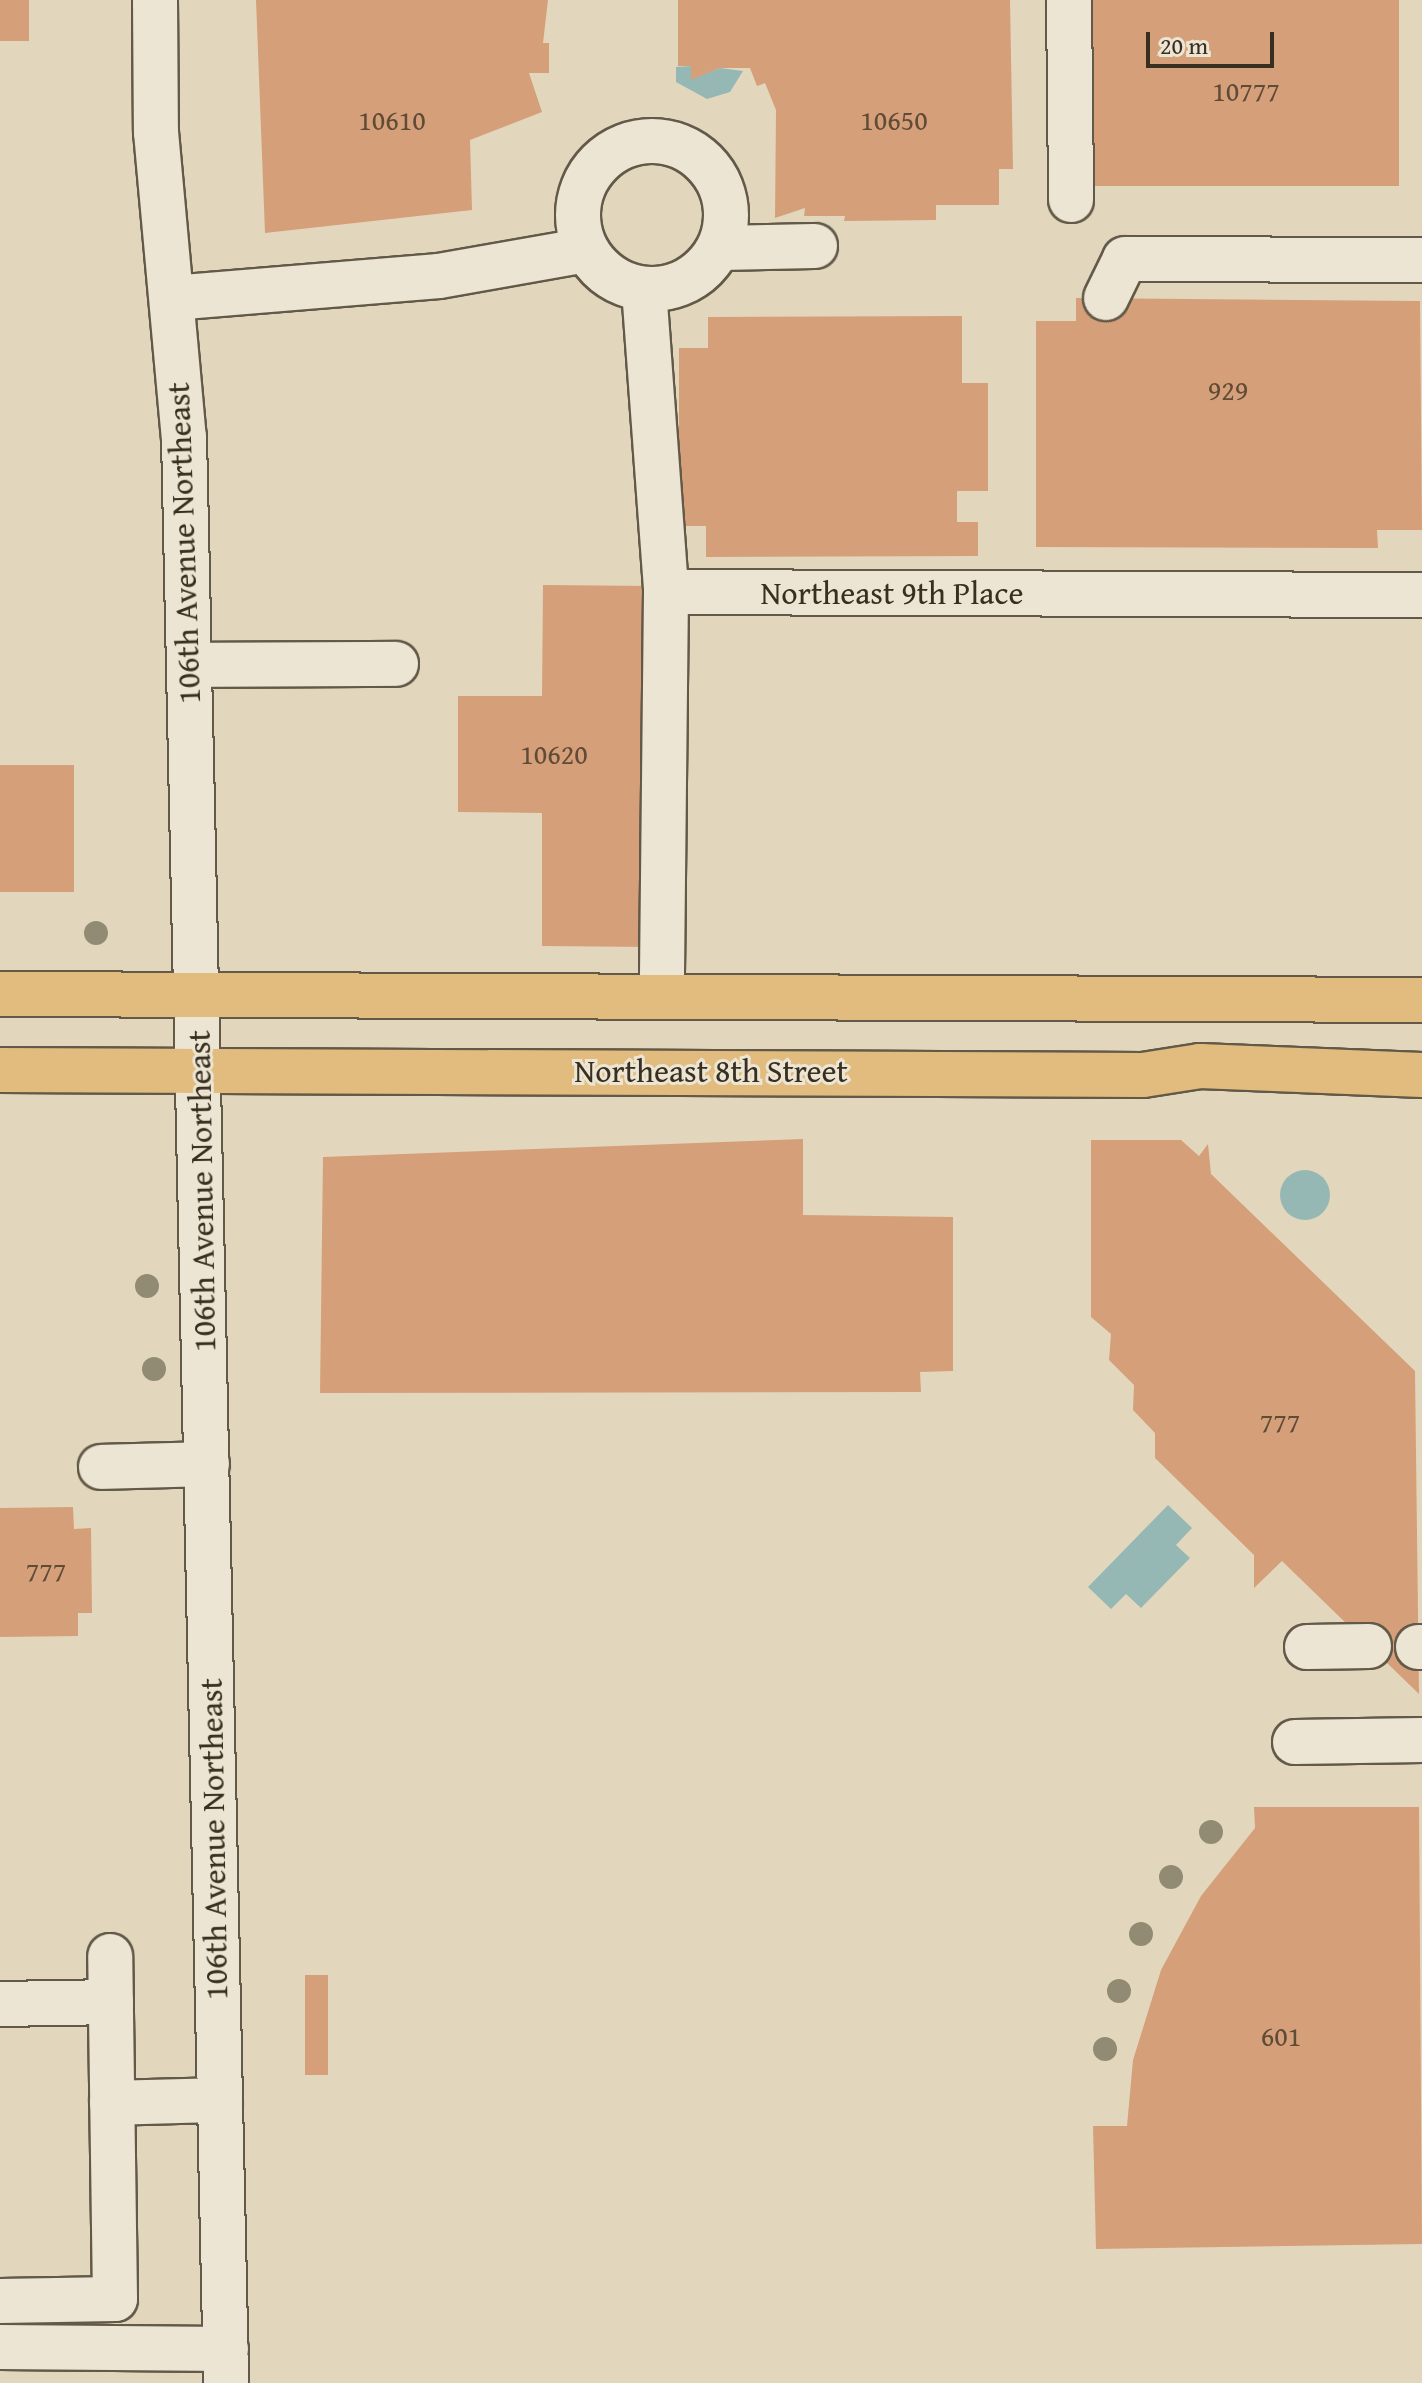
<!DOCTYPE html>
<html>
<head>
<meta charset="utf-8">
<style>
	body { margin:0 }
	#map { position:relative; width:1422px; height:2383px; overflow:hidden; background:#e2d7bc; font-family:"Gentium Book Plus",serif }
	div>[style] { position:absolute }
	.water>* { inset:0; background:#95b8b5 }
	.round { border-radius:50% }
	.building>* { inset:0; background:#d59f79; transform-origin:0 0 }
	.roads { filter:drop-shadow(2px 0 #635948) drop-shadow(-2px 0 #635948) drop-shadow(0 2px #635948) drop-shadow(0 -2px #635948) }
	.minor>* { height:44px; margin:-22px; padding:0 22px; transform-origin:22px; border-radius:22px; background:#ece5d3 }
	.minor>.ring { margin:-22px; padding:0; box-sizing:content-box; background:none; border:44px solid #ece5d3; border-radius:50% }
	.major>* { height:44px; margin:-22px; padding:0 22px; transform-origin:22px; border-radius:22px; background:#e1bc7e }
	.trees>* { width:24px; height:24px; margin:-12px; border-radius:50%; background:#928b73 }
	span { translate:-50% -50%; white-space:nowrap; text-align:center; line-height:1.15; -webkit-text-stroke:6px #ece5d3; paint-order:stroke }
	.number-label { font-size:28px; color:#604b37 }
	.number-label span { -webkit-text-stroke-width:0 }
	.street-label { font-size:32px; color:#392f21 }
	.scale { position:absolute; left:1146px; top:32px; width:128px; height:36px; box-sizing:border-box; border:4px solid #392f21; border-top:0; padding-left:10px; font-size:24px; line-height:28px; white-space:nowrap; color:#392f21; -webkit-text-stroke:6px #ece5d3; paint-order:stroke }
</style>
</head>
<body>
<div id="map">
	<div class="water">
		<div style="clip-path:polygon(691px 66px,691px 79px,720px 68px,743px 71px,730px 92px,707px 99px,676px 82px,676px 67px)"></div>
		<div class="round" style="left:1280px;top:1170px;width:50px;height:50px"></div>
		<div style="clip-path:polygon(1168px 1505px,1192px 1528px,1176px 1545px,1190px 1558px,1141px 1608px,1126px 1594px,1111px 1609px,1088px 1587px)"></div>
	</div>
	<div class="building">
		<div style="left:0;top:0;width:29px;height:41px"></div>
		<div style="clip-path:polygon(256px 0,548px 0,543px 43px,549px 43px,549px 73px,529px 73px,542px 112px,470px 140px,472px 210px,265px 233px)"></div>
		<div style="clip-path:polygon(678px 0,1010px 0,1013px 169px,999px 169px,999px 205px,936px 205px,936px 220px,844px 221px,845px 216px,804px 216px,805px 208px,775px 218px,776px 110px,765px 83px,757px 86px,750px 68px,720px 68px,691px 80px,691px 66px,678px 66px)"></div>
		<div style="left:1089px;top:0;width:310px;height:186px"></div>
		<div style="clip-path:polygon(1076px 298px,1420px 301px,1422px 530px,1377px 530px,1378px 548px,1036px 547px,1036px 321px,1076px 321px)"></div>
		<div style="clip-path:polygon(962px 316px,962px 383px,988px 383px,988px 491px,957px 491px,957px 522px,978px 522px,978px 556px,706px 557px,706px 526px,679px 526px,679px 348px,708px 348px,708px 317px)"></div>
		<div style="clip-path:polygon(543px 585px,651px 586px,651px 947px,542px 946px,542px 813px,458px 812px,458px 696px,542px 696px)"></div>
		<div style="left:0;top:765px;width:74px;height:127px"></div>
		<div style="clip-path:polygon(803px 1139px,803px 1215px,953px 1217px,953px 1371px,920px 1372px,921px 1392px,320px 1393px,323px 1157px)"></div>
		<div style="clip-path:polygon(1091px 1140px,1181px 1140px,1199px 1156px,1208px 1144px,1211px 1174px,1415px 1371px,1419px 1694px,1282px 1561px,1254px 1588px,1254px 1555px,1155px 1458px,1155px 1433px,1133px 1410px,1134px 1385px,1109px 1360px,1111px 1334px,1091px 1317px)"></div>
		<div style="clip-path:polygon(73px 1507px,74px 1529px,91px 1528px,92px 1613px,78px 1613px,78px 1636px,0 1637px,0 1508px)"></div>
		<div style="clip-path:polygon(1254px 1807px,1419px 1807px,1422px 2244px,1096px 2249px,1093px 2126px,1127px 2126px,1133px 2060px,1161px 1970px,1201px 1896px,1255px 1828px)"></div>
		<div style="left:305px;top:1975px;width:23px;height:100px"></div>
	</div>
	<div class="roads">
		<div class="minor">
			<div style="left:155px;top:0;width:132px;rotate:89.6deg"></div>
			<div style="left:156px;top:132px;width:306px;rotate:84.8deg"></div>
			<div style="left:184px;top:437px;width:1946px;rotate:88.76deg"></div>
			<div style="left:1069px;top:0;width:200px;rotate:89.4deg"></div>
			<div class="ring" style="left:578px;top:141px;width:104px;height:104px"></div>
			<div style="left:720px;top:248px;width:95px;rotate:-1.2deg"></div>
			<div style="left:644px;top:289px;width:304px;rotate:85.8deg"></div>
			<div style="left:666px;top:592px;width:405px;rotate:90.6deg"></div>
			<div style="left:172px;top:298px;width:268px;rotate:-4.7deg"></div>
			<div style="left:439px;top:276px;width:149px;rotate:-10deg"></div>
			<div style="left:1106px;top:298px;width:43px;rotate:-64deg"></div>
			<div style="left:1125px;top:259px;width:297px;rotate:0.2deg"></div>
			<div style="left:666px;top:592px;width:756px;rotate:0.23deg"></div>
			<div style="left:190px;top:665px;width:206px;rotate:-0.3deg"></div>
			<div style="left:101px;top:1467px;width:106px;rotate:-1.6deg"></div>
			<div style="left:1307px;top:1647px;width:62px;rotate:-0.9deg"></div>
			<div style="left:1418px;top:1647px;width:4px"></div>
			<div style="left:1295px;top:1742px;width:127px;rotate:-0.9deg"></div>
			<div style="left:0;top:2004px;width:111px;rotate:-1deg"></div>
			<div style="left:112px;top:2103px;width:108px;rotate:-1.6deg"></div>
			<div style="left:0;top:2301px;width:115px;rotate:-1deg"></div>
			<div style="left:115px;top:2299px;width:343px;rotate:-90.8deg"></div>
			<div style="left:0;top:2347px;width:226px;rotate:0.5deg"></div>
		</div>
		<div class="major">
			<div style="left:0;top:994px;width:1422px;rotate:0.24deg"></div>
			<div style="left:0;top:1070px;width:1143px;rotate:0.25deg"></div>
			<div style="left:1143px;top:1075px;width:58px;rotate:-9deg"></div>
			<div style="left:1200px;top:1066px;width:222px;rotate:2.3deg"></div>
		</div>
	</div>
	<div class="trees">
		<div style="left:96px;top:933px"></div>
		<div style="left:147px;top:1286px"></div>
		<div style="left:154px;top:1369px"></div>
		<div style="left:1211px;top:1832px"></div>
		<div style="left:1171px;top:1877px"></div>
		<div style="left:1141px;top:1934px"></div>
		<div style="left:1119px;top:1991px"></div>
		<div style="left:1105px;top:2049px"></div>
	</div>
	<div class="number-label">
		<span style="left:1246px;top:91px">10777</span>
		<span style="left:392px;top:120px">10610</span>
		<span style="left:894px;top:120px">10650</span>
		<span style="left:1228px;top:390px">929</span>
		<span style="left:554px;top:754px">10620</span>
		<span style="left:1280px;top:1422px">777</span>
		<span style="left:46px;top:1571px">777</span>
		<span style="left:1281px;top:2036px">601</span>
	</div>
	<div class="street-label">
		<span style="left:184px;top:543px;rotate:-92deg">106th Avenue Northeast</span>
		<span style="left:892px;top:593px">Northeast 9th Place</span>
		<span style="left:711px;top:1071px">Northeast 8th Street</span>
		<span style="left:202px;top:1191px;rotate:-91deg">106th Avenue Northeast</span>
		<span style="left:214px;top:1839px;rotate:-91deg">106th Avenue Northeast</span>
	</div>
	<div class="scale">20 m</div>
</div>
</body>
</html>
